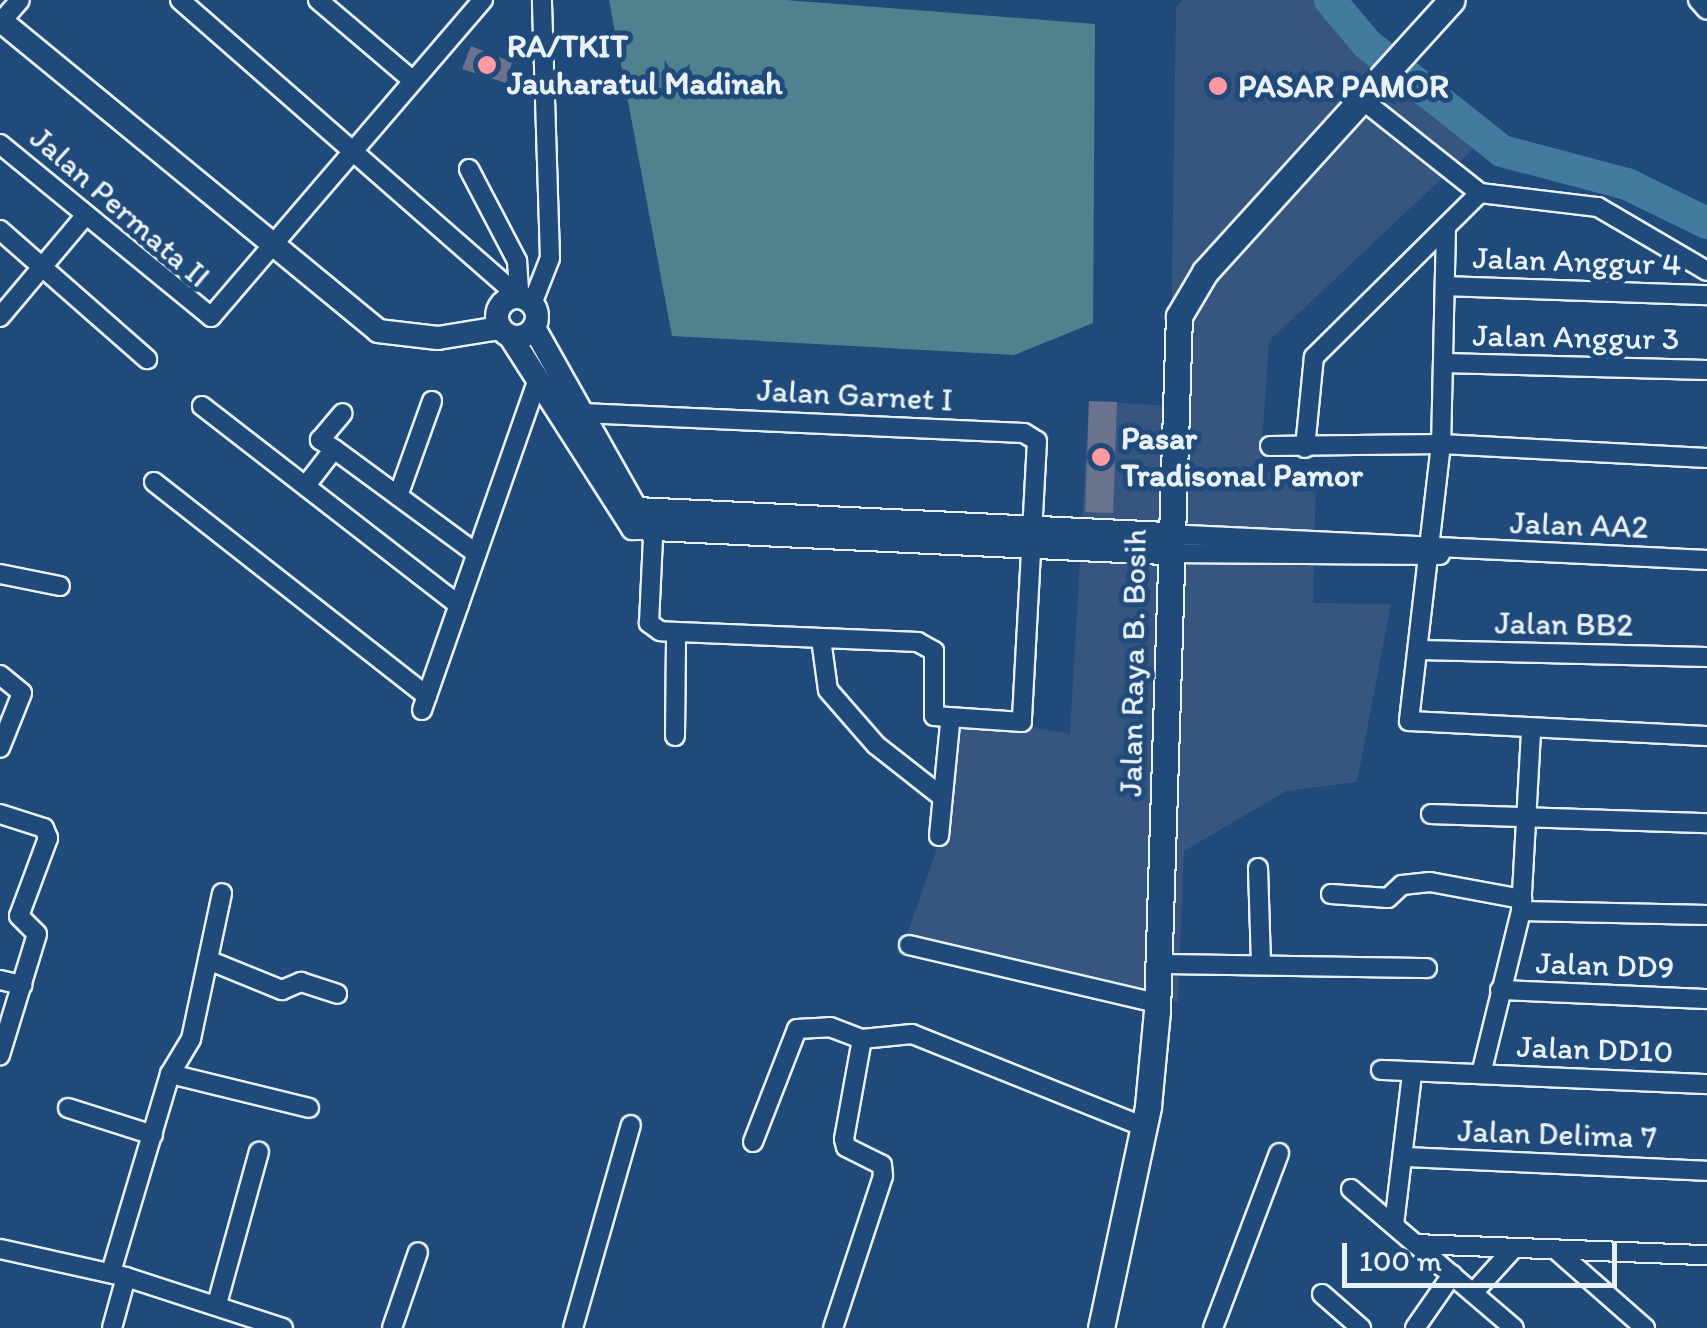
<!DOCTYPE html>
<html>
<head>
<meta charset="utf-8">
<style>
	body { margin:0 }
	#map { position:relative; width:1707px; height:1328px; overflow:hidden; background:#1f4a7a; font-family:Itim,sans-serif }
	div>[style] { position:absolute }
	.built>* { inset:0; background:#365680 }
	.green>* { inset:0; background:#4f828f }
	.river>* { height:32px; margin:-16px; padding:0 16px; transform-origin:16px; border-radius:16px; background:#437b9f }
	.building>* { inset:0; background:#6a728d; transform-origin:0 0 }
	.roads { filter:drop-shadow(2px 0 #e8f1f8) drop-shadow(-2px 0 #e8f1f8) drop-shadow(0 2px #e8f1f8) drop-shadow(0 -2px #e8f1f8) }
	.minor>* { height:18px; margin:-9px; padding:0 9px; transform-origin:9px; border-radius:9px; background:#1f4a7a }
	.tertiary>* { height:22px; margin:-11px; padding:0 11px; transform-origin:11px; border-radius:11px; background:#1f4a7a }
	.tertiary>.ring { margin:-11px; padding:0; box-sizing:content-box; background:none; border:22px solid #1f4a7a; border-radius:50% }
	.secondary>* { height:25px; margin:-12.5px; padding:0 12.5px; transform-origin:12.5px; border-radius:12.5px; background:#1f4a7a }
	.dots>* { width:28px; height:28px; translate:-50% -50%; box-sizing:border-box; border:5px solid #1f4a7a; border-radius:50% }
	span { translate:-50% -50%; white-space:nowrap; text-align:center; line-height:1.15; -webkit-text-stroke:10px #1f4a7a; paint-order:stroke }
	.poi-label { font-size:32px; color:#e8f1f8; font-weight:700 }
	.left { translate:0 -50%; text-align:left }
	.street-label { font-size:32px; color:#e8f1f8 }
	.scale { position:absolute; left:1342px; top:1243px; width:275px; height:45px; box-sizing:border-box; border:5px solid #e8f1f8; border-top:0; padding-left:12px; font-size:30px; line-height:35px; white-space:nowrap; color:#e8f1f8; -webkit-text-stroke:8px #1f4a7a; paint-order:stroke }
</style>
</head>
<body>
<div id="map">
	<div class="built">
		<div style="clip-path:polygon(1183px 0,1330px 0,1367px 44px,1485px 138px,1269px 341px,1260px 471px,1316px 474px,1313px 603px,1391px 604px,1357px 782px,1286px 791px,1184px 851px,1178px 1002px,906px 938px,950px 811px,963px 716px,1070px 734px,1089px 401px,1170px 406px,1176px 7px)"></div>
	</div>
	<div class="green">
		<div style="clip-path:polygon(609px 0,786px 0,1095px 24px,1093px 323px,1014px 355px,672px 336px)"></div>
	</div>
	<div class="river">
		<div style="left:1330px;top:0;width:57px;rotate:49.9deg"></div>
		<div style="left:1367px;top:44px;width:172px;rotate:38.4deg"></div>
		<div style="left:1502px;top:151px;width:129px;rotate:14.8deg"></div>
		<div style="left:1627px;top:184px;width:89px;rotate:26deg"></div>
	</div>
	<div class="building">
		<div style="clip-path:polygon(471px 46px,512px 62px,506px 83px,462px 69px)"></div>
		<div style="left:1089px;top:401px;width:28px;height:111px;rotate:2deg"></div>
	</div>
	<div class="roads">
		<div class="minor">
			<div style="left:180px;top:0;width:453px;rotate:41.2deg"></div>
			<div style="left:318px;top:0;width:123px;rotate:40.4deg"></div>
			<div style="left:1698px;top:0;width:13px;rotate:48deg"></div>
			<div style="left:0;top:23px;width:30px;rotate:-49deg"></div>
			<div style="left:1365px;top:102px;width:147px;rotate:38.4deg"></div>
			<div style="left:0;top:144px;width:273px;rotate:39.3deg"></div>
			<div style="left:211px;top:317px;width:418px;rotate:-49.4deg"></div>
			<div style="left:469px;top:169px;width:104px;rotate:62.4deg"></div>
			<div style="left:517px;top:261px;width:32px;rotate:86deg"></div>
			<div style="left:1446px;top:227px;width:217px;rotate:91.3deg"></div>
			<div style="left:1441px;top:444px;width:279px;rotate:96.6deg"></div>
			<div style="left:1409px;top:721px;width:298px;rotate:2.9deg"></div>
			<div style="left:0;top:230px;width:196px;rotate:41.3deg"></div>
			<div style="left:1445px;top:286px;width:262px;rotate:2deg"></div>
			<div style="left:532px;top:304px;width:49px;rotate:-68.6deg"></div>
			<div style="left:550px;top:258px;width:258px;rotate:-91.8deg"></div>
			<div style="left:0;top:317px;width:132px;rotate:-49.9deg"></div>
			<div style="left:1443px;top:363px;width:264px;rotate:1.5deg"></div>
			<div style="left:202px;top:406px;width:325px;rotate:37.8deg"></div>
			<div style="left:582px;top:413px;width:442px;rotate:2.6deg"></div>
			<div style="left:1024px;top:433px;width:15px;rotate:32deg"></div>
			<div style="left:1037px;top:441px;width:281px;rotate:93.1deg"></div>
			<div style="left:1022px;top:722px;width:88px;rotate:-176.1deg"></div>
			<div style="left:934px;top:716px;width:65px;rotate:-90deg"></div>
			<div style="left:934px;top:651px;width:18px;rotate:-151deg"></div>
			<div style="left:918px;top:642px;width:258px;rotate:-177.6deg"></div>
			<div style="left:660px;top:631px;width:14px;rotate:-144deg"></div>
			<div style="left:649px;top:623px;width:105px;rotate:-87.3deg"></div>
			<div style="left:1270px;top:446px;width:171px;rotate:-0.7deg"></div>
			<div style="left:1441px;top:444px;width:266px;rotate:3deg"></div>
			<div style="left:1305px;top:448px;width:91px;rotate:-84.4deg"></div>
			<div style="left:1314px;top:357px;width:233px;rotate:-44.7deg"></div>
			<div style="left:1480px;top:193px;width:119px;rotate:6.8deg"></div>
			<div style="left:1598px;top:207px;width:126px;rotate:30.4deg"></div>
			<div style="left:334px;top:449px;width:17px;rotate:-147deg"></div>
			<div style="left:320px;top:440px;width:35px;rotate:-50deg"></div>
			<div style="left:154px;top:482px;width:347px;rotate:38.1deg"></div>
			<div style="left:307px;top:484px;width:44px;rotate:-52.4deg"></div>
			<div style="left:334px;top:449px;width:177px;rotate:36.3deg"></div>
			<div style="left:398px;top:496px;width:101px;rotate:-70.3deg"></div>
			<div style="left:1166px;top:534px;width:542px;rotate:2.75deg"></div>
			<div style="left:1166px;top:553px;width:274px;rotate:0.4deg"></div>
			<div style="left:0;top:574px;width:61px;rotate:11.3deg"></div>
			<div style="left:821px;top:639px;width:51px;rotate:82.2deg"></div>
			<div style="left:828px;top:690px;width:73px;rotate:48.9deg"></div>
			<div style="left:876px;top:745px;width:84px;rotate:38.2deg"></div>
			<div style="left:1419px;top:650px;width:288px;rotate:1.4deg"></div>
			<div style="left:0;top:675px;width:28px;rotate:39deg"></div>
			<div style="left:22px;top:693px;width:59px;rotate:111.8deg"></div>
			<div style="left:422px;top:710px;width:351px;rotate:-70.7deg"></div>
			<div style="left:675px;top:736px;width:103px;rotate:-89.4deg"></div>
			<div style="left:0;top:814px;width:46px;rotate:17.7deg"></div>
			<div style="left:44px;top:828px;width:11px;rotate:68deg"></div>
			<div style="left:48px;top:838px;width:83px;rotate:110.4deg"></div>
			<div style="left:19px;top:916px;width:25px;rotate:45deg"></div>
			<div style="left:37px;top:934px;width:127px;rotate:107deg"></div>
			<div style="left:1431px;top:814px;width:276px;rotate:1.9deg"></div>
			<div style="left:939px;top:836px;width:114px;rotate:-84.4deg"></div>
			<div style="left:1258px;top:868px;width:96px;rotate:88.2deg"></div>
			<div style="left:1331px;top:894px;width:57px;rotate:4deg"></div>
			<div style="left:1388px;top:898px;width:19px;rotate:-43deg"></div>
			<div style="left:1402px;top:885px;width:28px;rotate:-6deg"></div>
			<div style="left:1430px;top:882px;width:94px;rotate:10.5deg"></div>
			<div style="left:1521px;top:911px;width:186px;rotate:1.2deg"></div>
			<div style="left:909px;top:945px;width:255px;rotate:13.2deg"></div>
			<div style="left:208px;top:960px;width:80px;rotate:22.1deg"></div>
			<div style="left:282px;top:990px;width:21px;rotate:-23deg"></div>
			<div style="left:301px;top:982px;width:38px;rotate:18deg"></div>
			<div style="left:1159px;top:964px;width:268px;rotate:0.9deg"></div>
			<div style="left:0;top:980px;width:23px;rotate:13deg"></div>
			<div style="left:1500px;top:990px;width:207px;rotate:2.5deg"></div>
			<div style="left:862px;top:1039px;width:50px;rotate:-5.7deg"></div>
			<div style="left:912px;top:1034px;width:250px;rotate:21.8deg"></div>
			<div style="left:1381px;top:1070px;width:326px;rotate:2.5deg"></div>
			<div style="left:170px;top:1074px;width:41px;rotate:-59deg"></div>
			<div style="left:191px;top:1039px;width:149px;rotate:-78deg"></div>
			<div style="left:1481px;top:1074px;width:168px;rotate:-76.2deg"></div>
			<div style="left:1521px;top:911px;width:179px;rotate:-86.8deg"></div>
			<div style="left:68px;top:1108px;width:89px;rotate:17.6deg"></div>
			<div style="left:753px;top:1142px;width:121px;rotate:-68.7deg"></div>
			<div style="left:797px;top:1029px;width:33px;rotate:-3deg"></div>
			<div style="left:830px;top:1027px;width:34px;rotate:21deg"></div>
			<div style="left:862px;top:1039px;width:102px;rotate:100.2deg"></div>
			<div style="left:844px;top:1139px;width:8px;rotate:76deg"></div>
			<div style="left:846px;top:1147px;width:40px;rotate:26.6deg"></div>
			<div style="left:882px;top:1165px;width:11px;rotate:85deg"></div>
			<div style="left:883px;top:1176px;width:160px;rotate:108.2deg"></div>
			<div style="left:1404px;top:1157px;width:303px;rotate:2.6deg"></div>
			<div style="left:1351px;top:1189px;width:214px;rotate:40.5deg"></div>
			<div style="left:1394px;top:1225px;width:153px;rotate:-83.2deg"></div>
			<div style="left:1415px;top:1244px;width:292px;rotate:2.2deg"></div>
			<div style="left:0;top:1249px;width:125px;rotate:12.5deg"></div>
			<div style="left:1555px;top:1249px;width:120px;rotate:41.3deg"></div>
			<div style="left:111px;top:1272px;width:207px;rotate:-73.4deg"></div>
			<div style="left:170px;top:1074px;width:143px;rotate:13.7deg"></div>
			<div style="left:1473px;top:1293px;width:61px;rotate:-47.7deg"></div>
			<div style="left:1322px;top:1294px;width:52px;rotate:41.1deg"></div>
			<div style="left:217px;top:1304px;width:158px;rotate:-74.6deg"></div>
			<div style="left:112px;top:1328px;width:53px;rotate:-74.6deg"></div>
			<div style="left:126px;top:1277px;width:165px;rotate:18deg"></div>
			<div style="left:392px;top:1328px;width:80px;rotate:-71.1deg"></div>
			<div style="left:573px;top:1328px;width:211px;rotate:-74.1deg"></div>
			<div style="left:1213px;top:1328px;width:187px;rotate:-69.3deg"></div>
			<div style="left:1415px;top:1328px;width:65px;rotate:-55.1deg"></div>
		</div>
		<div class="tertiary">
			<div style="left:0;top:20px;width:489px;rotate:39.4deg"></div>
			<div style="left:378px;top:331px;width:60px;rotate:6.7deg"></div>
			<div style="left:438px;top:338px;width:63px;rotate:-9.2deg"></div>
			<div class="ring" style="left:497px;top:297px;width:18px;height:18px"></div>
			<div style="left:534px;top:328px;width:208px;rotate:60.6deg"></div>
			<div style="left:636px;top:509px;width:531px;rotate:2.7deg"></div>
			<div style="left:510px;top:336px;width:228px;rotate:57.4deg"></div>
			<div style="left:633px;top:528px;width:534px;rotate:2.69deg"></div>
		</div>
		<div class="secondary">
			<div style="left:1101px;top:1328px;width:227px;rotate:-78deg"></div>
			<div style="left:1148px;top:1106px;width:95px;rotate:-84.6deg"></div>
			<div style="left:1157px;top:1011px;width:695px;rotate:-88.19deg"></div>
			<div style="left:1179px;top:316px;width:51px;rotate:-59.4deg"></div>
			<div style="left:1205px;top:272px;width:367px;rotate:-47.8deg"></div>
		</div>
	</div>
	<div class="dots">
		<div style="left:487px;top:65px;background:#ff9aa2"></div>
		<div style="left:1218px;top:86px;background:#ff9aa2"></div>
		<div style="left:1101px;top:457px;background:#ff9aa2"></div>
	</div>
	<div class="poi-label">
		<span class="left" style="left:507px;top:65px">RA/TKIT<br>Jauharatul Madinah</span>
		<span class="left" style="left:1238px;top:86px">PASAR PAMOR</span>
		<span class="left" style="left:1121px;top:457px">Pasar<br>Tradisonal Pamor</span>
	</div>
	<div class="street-label">
		<span style="left:120px;top:207px;rotate:41deg">Jalan Permata II</span>
		<span style="left:1577px;top:261px;rotate:2deg">Jalan Anggur 4</span>
		<span style="left:1576px;top:337px;rotate:1deg">Jalan Anggur 3</span>
		<span style="left:855px;top:395px;rotate:3deg">Jalan Garnet I</span>
		<span style="left:1579px;top:525px;rotate:2deg">Jalan AA2</span>
		<span style="left:1564px;top:624px;rotate:1deg">Jalan BB2</span>
		<span style="left:1133px;top:663px;rotate:-89deg">Jalan Raya B. Bosih</span>
		<span style="left:1605px;top:965px;rotate:2deg">Jalan DD9</span>
		<span style="left:1595px;top:1049px;rotate:2deg">Jalan DD10</span>
		<span style="left:1557px;top:1134px;rotate:2deg">Jalan Delima 7</span>
	</div>
	<div class="scale">100 m</div>
</div>
</body>
</html>
